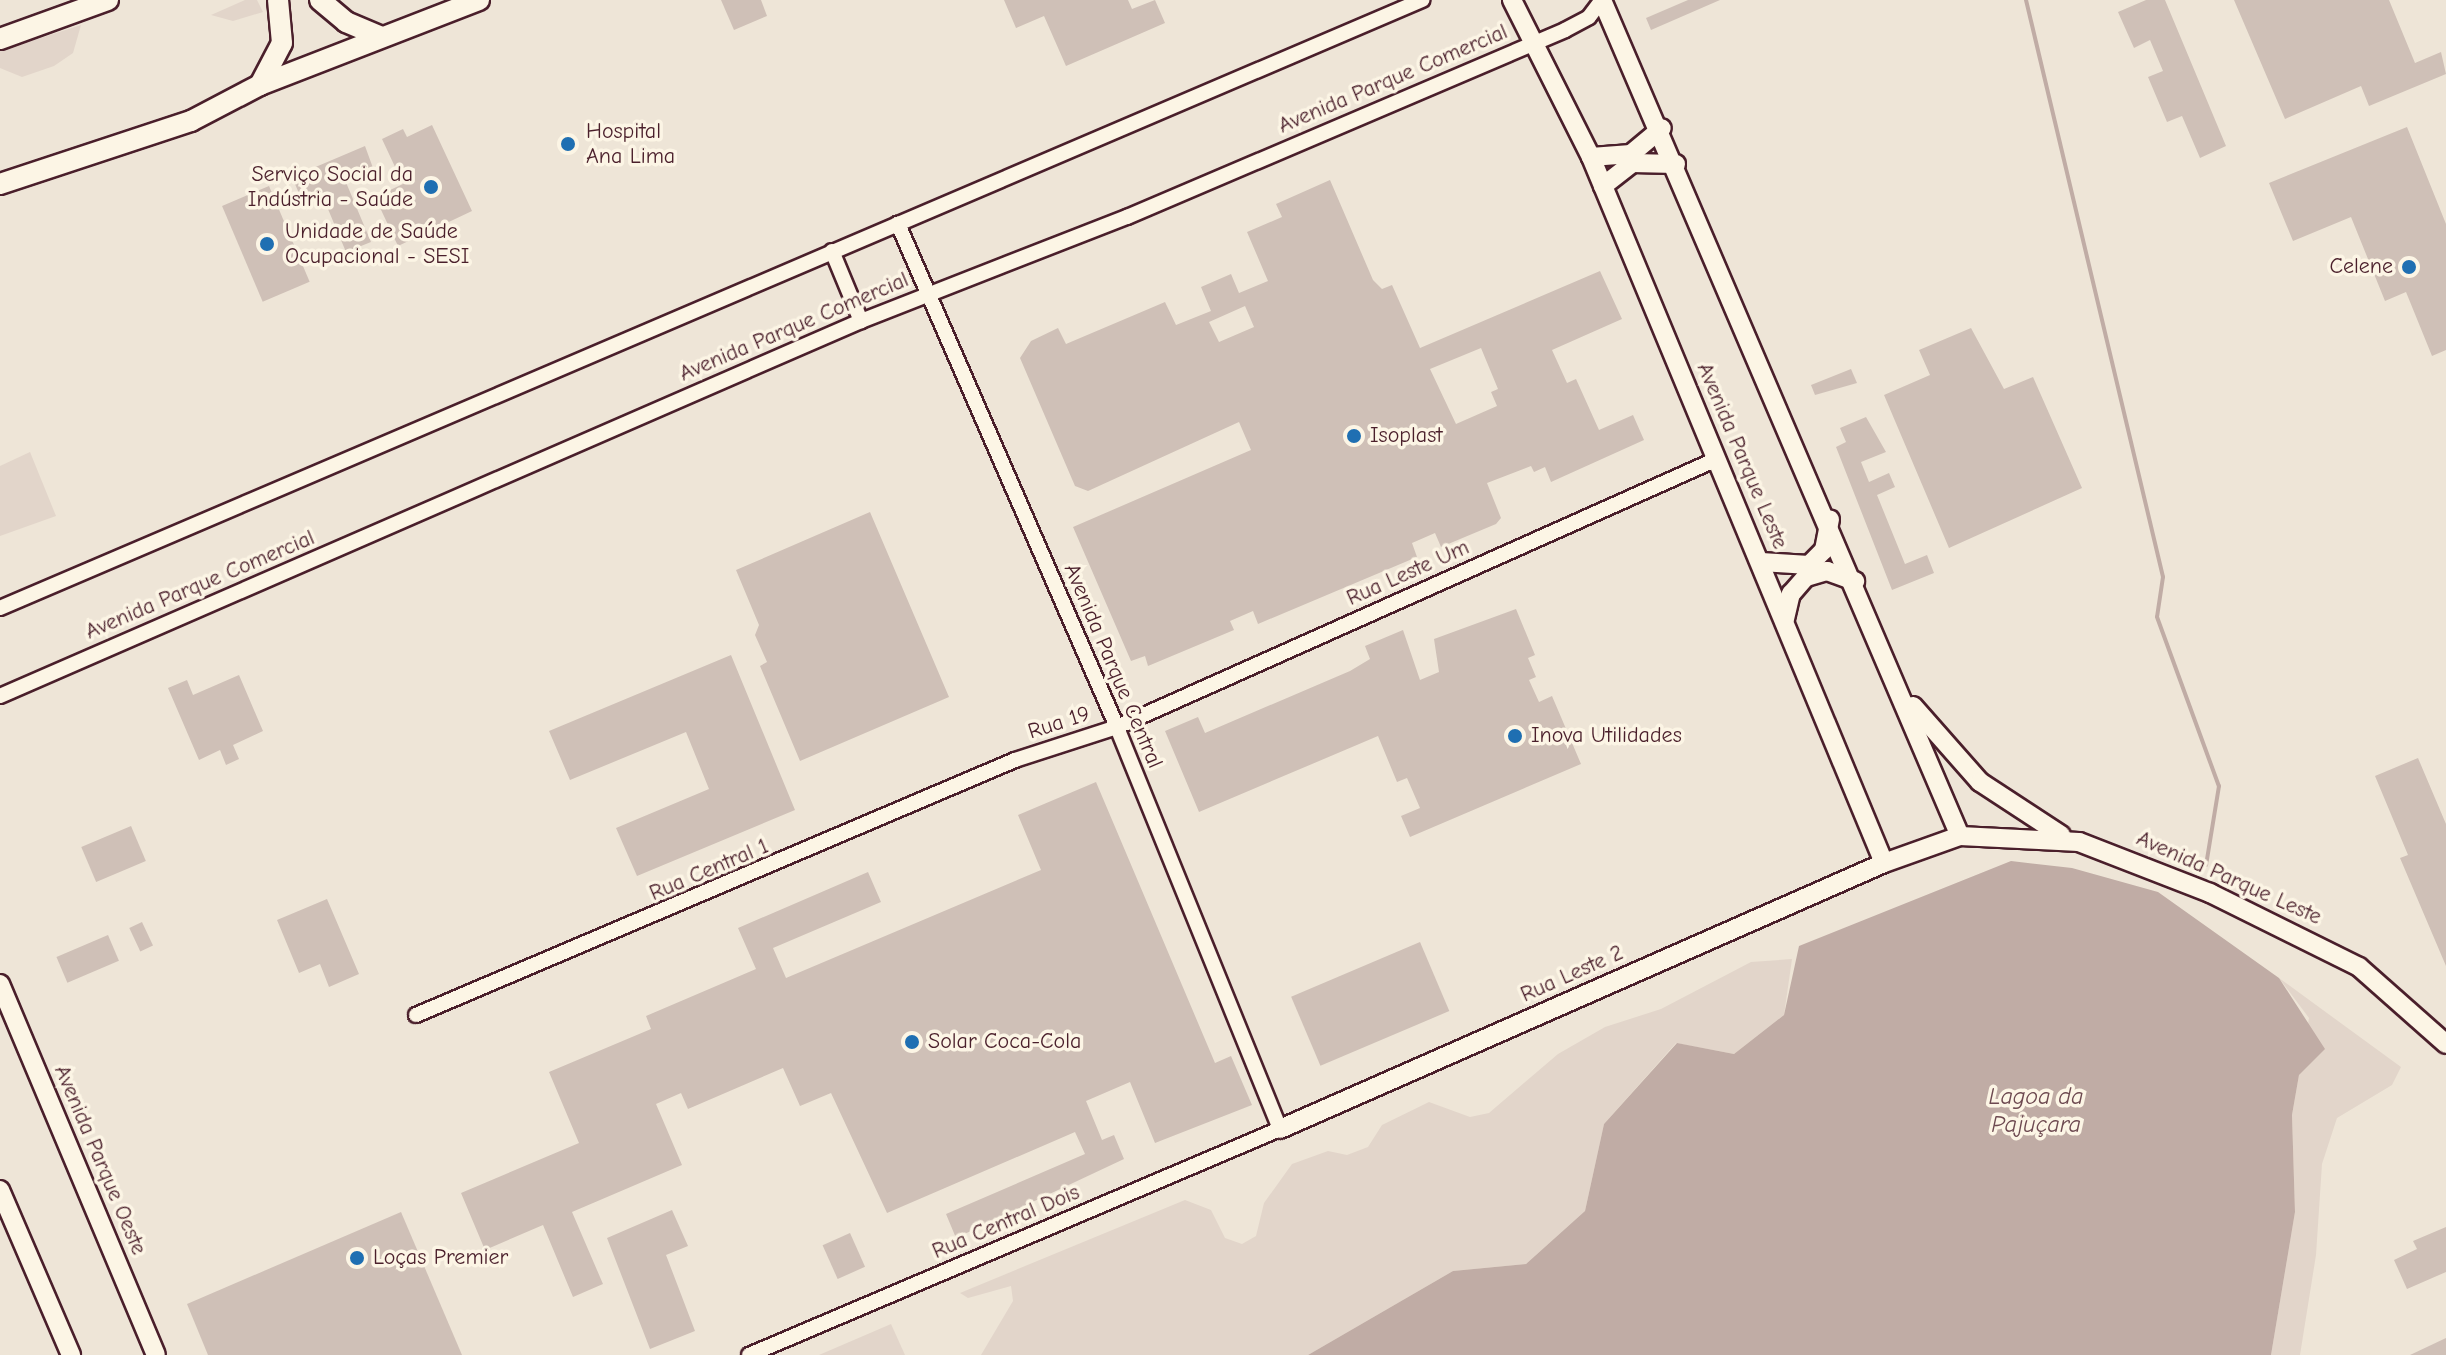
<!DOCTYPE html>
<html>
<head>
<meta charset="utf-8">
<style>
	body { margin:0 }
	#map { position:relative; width:2446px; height:1355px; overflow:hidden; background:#fcf5e5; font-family:"Comic Neue",sans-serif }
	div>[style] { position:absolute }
	.built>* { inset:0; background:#eee5d7; transform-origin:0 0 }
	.green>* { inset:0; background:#e2d5ca }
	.water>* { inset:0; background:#c0aca5 }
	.stream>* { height:4px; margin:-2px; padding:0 2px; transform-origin:2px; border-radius:2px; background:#c0aca5 }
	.building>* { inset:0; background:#cfc0b7; transform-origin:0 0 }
	.roads { filter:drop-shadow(2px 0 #4a1f2b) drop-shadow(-2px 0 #4a1f2b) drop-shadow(0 2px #4a1f2b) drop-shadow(0 -2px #4a1f2b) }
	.minor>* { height:14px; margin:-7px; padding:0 7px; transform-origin:7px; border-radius:7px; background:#fcf5e5 }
	.tertiary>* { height:18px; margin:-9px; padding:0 9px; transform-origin:9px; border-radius:9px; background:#fcf5e5 }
	.secondary>* { height:20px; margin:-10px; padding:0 10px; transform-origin:10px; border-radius:10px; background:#fcf5e5 }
	.dots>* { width:22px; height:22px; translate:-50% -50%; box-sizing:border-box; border:4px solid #fcf5e5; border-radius:50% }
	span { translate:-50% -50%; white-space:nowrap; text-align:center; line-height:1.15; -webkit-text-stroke:7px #fcf5e5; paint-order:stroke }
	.street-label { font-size:22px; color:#4a1f2b }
	.poi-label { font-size:22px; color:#4a1f2b }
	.left { translate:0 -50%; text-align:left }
	.right { translate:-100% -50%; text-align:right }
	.water-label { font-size:24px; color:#6d4950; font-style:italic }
</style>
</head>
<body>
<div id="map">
	<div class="built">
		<div style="left:0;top:0;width:2446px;height:1355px"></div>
	</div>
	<div class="green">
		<div style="clip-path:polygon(245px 0,257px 0,263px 12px,233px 21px,211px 15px)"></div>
		<div style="clip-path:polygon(81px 25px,73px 53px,54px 66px,22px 77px,0 68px,0 51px)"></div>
		<div style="clip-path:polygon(30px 452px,56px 516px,0 536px,0 466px)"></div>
		<div style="clip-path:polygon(1792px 959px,1784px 1015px,1734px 1054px,1676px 1043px,1604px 1124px,1585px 1211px,1526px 1264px,1453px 1271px,1308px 1355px,981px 1355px,1013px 1301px,1011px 1286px,968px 1298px,960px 1293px,1185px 1200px,1211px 1210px,1225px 1238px,1242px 1244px,1256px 1236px,1264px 1203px,1292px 1164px,1328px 1151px,1347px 1155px,1368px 1147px,1382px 1125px,1429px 1102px,1470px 1117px,1489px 1113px,1558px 1054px,1605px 1027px,1661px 1009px,1751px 962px)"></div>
		<div style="clip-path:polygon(2279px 978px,2401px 1067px,2392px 1085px,2337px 1118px,2322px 1164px,2316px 1255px,2300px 1355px,2271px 1355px,2295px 1212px,2292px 1115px,2309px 1018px)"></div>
		<div style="clip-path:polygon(891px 1324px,905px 1355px,819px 1355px)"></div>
	</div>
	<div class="water">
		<div style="clip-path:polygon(2011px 861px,2072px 868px,2158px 892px,2279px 978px,2325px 1049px,2299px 1075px,2292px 1115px,2295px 1212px,2271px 1355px,1308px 1355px,1453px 1271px,1526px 1264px,1585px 1211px,1604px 1124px,1677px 1043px,1734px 1054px,1784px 1015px,1799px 946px)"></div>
	</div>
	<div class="stream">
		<div style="left:2026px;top:0;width:593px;rotate:76.64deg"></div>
		<div style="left:2163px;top:577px;width:40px;rotate:98.5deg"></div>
		<div style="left:2157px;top:617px;width:180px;rotate:69.9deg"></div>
		<div style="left:2219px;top:786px;width:80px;rotate:99.3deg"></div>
	</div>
	<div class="building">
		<div style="clip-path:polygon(721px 0,761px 0,767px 16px,734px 30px)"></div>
		<div style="clip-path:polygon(1004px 0,1128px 0,1132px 9px,1155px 0,1165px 23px,1066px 66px,1044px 16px,1016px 28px)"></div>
		<div style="clip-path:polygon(1688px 0,1720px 0,1651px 30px,1646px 18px)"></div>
		<div style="clip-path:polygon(2146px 0,2165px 0,2226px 146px,2200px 158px,2182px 116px,2167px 122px,2148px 77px,2163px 71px,2150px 40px,2134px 48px,2118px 12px)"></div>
		<div style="clip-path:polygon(2234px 0,2389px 0,2415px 63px,2441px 52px,2446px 74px,2369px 106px,2361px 86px,2285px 119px)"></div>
		<div style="clip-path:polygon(432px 125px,472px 211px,398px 246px,375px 197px,403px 184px,382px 139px,403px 129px,407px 137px)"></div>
		<div style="clip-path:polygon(2407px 127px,2446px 224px,2446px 350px,2432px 356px,2406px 292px,2385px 301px,2351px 217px,2293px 241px,2269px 183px)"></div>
		<div style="clip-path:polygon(365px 146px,373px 168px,345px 180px,371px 242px,346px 252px,320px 190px,301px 198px,292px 177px)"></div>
		<div style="clip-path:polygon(evenodd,1330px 180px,1373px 280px,1382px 289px,1392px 285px,1420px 348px,1600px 271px,1622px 319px,1552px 350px,1567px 383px,1576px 379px,1599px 430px,1633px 415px,1644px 440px,1551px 482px,1545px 467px,1534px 472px,1531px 466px,1487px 483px,1501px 518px,1496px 524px,1441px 547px,1435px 533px,1412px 543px,1417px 557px,1258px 624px,1253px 611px,1230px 621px,1234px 630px,1148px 666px,1145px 656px,1131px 661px,1073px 527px,1251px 450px,1239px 422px,1088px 491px,1075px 486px,1020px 358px,1031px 341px,1058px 328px,1066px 344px,1165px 302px,1176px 325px,1211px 311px,1201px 287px,1231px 274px,1239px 293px,1268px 281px,1247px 232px,1282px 217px,1276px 204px,1330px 180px,1245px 306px,1254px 327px,1219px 342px,1209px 322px,1245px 306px,1330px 180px,1481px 348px,1498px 389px,1491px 392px,1497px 406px,1456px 424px,1430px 369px,1481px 348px)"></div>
		<div style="left:269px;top:186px;width:104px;height:51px;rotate:67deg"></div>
		<div style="clip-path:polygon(1971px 328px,2004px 389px,2033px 377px,2082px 488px,1949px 548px,1884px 395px,1930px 375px,1919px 350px)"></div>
		<div style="clip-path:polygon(1851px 369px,1857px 383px,1815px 395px,1811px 385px)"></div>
		<div style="clip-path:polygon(1866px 417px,1886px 452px,1861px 462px,1869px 482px,1889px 473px,1895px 487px,1877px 495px,1905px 564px,1927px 555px,1934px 573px,1892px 590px,1836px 447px,1846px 442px,1840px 428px)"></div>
		<div style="clip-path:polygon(870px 512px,949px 697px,800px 761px,760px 666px,767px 662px,755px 635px,759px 625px,736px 570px)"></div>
		<div style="clip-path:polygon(1516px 609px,1535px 655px,1528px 658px,1536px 677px,1529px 680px,1539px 702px,1552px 696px,1581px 764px,1410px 837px,1401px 816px,1420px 808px,1407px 778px,1397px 782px,1378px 736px,1199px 812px,1165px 731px,1198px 717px,1205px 733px,1350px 671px,1370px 659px,1365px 646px,1403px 630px,1420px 680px,1439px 672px,1434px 639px)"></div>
		<div style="clip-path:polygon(731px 655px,795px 810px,637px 876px,616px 828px,709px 789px,686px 732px,570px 780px,549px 731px)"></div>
		<div style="clip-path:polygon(239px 675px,263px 731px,233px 745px,239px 759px,226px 765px,220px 750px,199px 760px,168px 688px,187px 680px,193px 695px)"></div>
		<div style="clip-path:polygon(2418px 758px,2446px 824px,2446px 966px,2400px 858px,2408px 855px,2375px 776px)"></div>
		<div style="clip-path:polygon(1096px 782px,1215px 1063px,1231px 1056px,1252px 1105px,1155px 1143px,1130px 1082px,1086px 1101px,1102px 1140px,1114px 1135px,1124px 1159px,956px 1238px,946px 1214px,1085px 1154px,1075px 1132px,887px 1213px,831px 1093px,800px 1106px,783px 1068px,688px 1109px,681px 1093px,656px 1104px,682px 1165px,572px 1212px,603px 1284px,573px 1297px,543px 1225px,485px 1250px,461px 1193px,579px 1143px,549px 1072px,651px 1029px,646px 1016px,756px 969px,738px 928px,868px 872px,881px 902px,773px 948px,786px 978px,1041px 870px,1018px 815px)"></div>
		<div style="left:131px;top:826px;width:38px;height:54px;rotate:67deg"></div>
		<div style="clip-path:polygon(327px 899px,359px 974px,329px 987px,320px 964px,299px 973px,277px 920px)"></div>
		<div style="left:142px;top:922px;width:26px;height:14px;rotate:65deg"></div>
		<div style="left:108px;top:935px;width:28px;height:56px;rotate:67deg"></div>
		<div style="left:1420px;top:942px;width:75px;height:140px;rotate:67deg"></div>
		<div style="clip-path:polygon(672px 1210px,688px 1246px,666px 1255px,695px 1331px,650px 1349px,607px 1238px)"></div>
		<div style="clip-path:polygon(401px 1212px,462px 1355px,208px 1355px,187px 1304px)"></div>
		<div style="clip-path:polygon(2446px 1227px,2446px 1272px,2407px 1289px,2394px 1260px,2417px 1249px,2413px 1241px)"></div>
		<div style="left:850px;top:1233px;width:37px;height:30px;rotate:66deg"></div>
		<div style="clip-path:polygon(2446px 1338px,2446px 1355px,2410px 1355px)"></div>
	</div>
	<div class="roads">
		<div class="minor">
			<div style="left:832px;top:251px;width:76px;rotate:67.5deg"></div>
			<div style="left:0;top:608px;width:1547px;rotate:-23.15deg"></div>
			<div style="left:0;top:696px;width:939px;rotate:-23.54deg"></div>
			<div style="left:861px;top:321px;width:286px;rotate:-21.4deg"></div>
			<div style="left:1127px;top:217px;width:476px;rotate:-23.1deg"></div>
			<div style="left:1565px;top:30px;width:27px;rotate:-28deg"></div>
			<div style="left:1589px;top:17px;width:21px;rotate:-53deg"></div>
			<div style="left:416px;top:1015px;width:651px;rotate:-23.06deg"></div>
			<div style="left:1015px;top:760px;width:107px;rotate:-17.9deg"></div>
			<div style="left:1117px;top:727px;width:657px;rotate:-24.07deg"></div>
			<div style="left:749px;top:1355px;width:577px;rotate:-23.06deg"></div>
			<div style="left:1280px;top:1129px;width:434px;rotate:-112.1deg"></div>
			<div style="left:1117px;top:727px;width:549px;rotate:-113.53deg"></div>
		</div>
		<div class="tertiary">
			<div style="left:1512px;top:0;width:176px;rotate:63.3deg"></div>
			<div style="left:1591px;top:157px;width:764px;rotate:67.46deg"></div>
			<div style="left:1602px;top:0;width:909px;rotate:66.82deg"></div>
			<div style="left:1591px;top:157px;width:40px;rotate:-4.3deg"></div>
			<div style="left:1631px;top:154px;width:40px;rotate:-40deg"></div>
			<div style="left:1603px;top:186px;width:37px;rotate:-38deg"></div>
			<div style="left:1632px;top:163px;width:44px;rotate:1.3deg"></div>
			<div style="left:1761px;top:562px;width:48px;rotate:3.6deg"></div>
			<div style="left:1809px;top:565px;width:21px;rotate:-45deg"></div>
			<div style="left:1824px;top:550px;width:31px;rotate:-79deg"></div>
			<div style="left:1785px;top:619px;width:26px;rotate:-77deg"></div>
			<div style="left:1791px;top:594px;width:23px;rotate:-49deg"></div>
			<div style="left:1806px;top:577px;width:22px;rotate:-16deg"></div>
			<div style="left:1827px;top:571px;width:30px;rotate:20deg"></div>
			<div style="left:1913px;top:706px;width:101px;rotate:48.6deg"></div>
			<div style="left:1980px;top:782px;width:97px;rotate:33.2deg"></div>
			<div style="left:0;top:984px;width:402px;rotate:67.2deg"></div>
			<div style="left:1280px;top:1129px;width:660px;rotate:-23.77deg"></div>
			<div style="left:1884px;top:863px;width:81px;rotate:-19.6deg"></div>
			<div style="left:1960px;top:836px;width:119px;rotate:2.9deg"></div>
			<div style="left:2079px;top:842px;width:141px;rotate:21.3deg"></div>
			<div style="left:2210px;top:893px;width:166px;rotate:26.4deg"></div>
			<div style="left:2359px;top:967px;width:116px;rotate:41.5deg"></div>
			<div style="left:0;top:1190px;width:180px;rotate:66.7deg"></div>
		</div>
		<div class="secondary">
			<div style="left:320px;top:0;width:34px;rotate:40deg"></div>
			<div style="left:346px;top:22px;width:36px;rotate:23deg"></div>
			<div style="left:0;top:39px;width:115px;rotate:-19.9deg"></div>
			<div style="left:260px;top:85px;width:47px;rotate:-62.4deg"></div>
			<div style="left:282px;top:43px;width:43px;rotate:-95.3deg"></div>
			<div style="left:0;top:184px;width:201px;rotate:-18.3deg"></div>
			<div style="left:191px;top:121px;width:78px;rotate:-27.6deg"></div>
			<div style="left:260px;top:85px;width:235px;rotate:-21.2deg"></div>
		</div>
	</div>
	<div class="dots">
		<div style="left:568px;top:144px;background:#1f6fb2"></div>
		<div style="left:431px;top:187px;background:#1f6fb2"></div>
		<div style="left:267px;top:244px;background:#1f6fb2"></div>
		<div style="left:2409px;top:267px;background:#1f6fb2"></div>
		<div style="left:1354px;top:436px;background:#1f6fb2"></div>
		<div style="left:1515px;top:736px;background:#1f6fb2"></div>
		<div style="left:912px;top:1042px;background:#1f6fb2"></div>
		<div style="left:357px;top:1258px;background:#1f6fb2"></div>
	</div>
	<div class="street-label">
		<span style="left:1393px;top:79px;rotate:-23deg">Avenida Parque Comercial</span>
		<span style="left:794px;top:327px;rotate:-23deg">Avenida Parque Comercial</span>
		<span style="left:1742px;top:456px;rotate:67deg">Avenida Parque Leste</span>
		<span style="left:1408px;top:573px;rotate:-24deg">Rua Leste Um</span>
		<span style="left:200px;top:585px;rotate:-23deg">Avenida Parque Comercial</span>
		<span style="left:1113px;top:666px;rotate:67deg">Avenida Parque Central</span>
		<span style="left:1059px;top:723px;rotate:-18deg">Rua 19</span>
		<span style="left:709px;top:870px;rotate:-23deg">Rua Central 1</span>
		<span style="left:2229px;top:878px;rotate:24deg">Avenida Parque Leste</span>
		<span style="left:1572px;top:974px;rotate:-24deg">Rua Leste 2</span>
		<span style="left:100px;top:1160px;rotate:67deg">Avenida Parque Oeste</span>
		<span style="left:1006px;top:1222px;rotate:-23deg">Rua Central Dois</span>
	</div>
	<div class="poi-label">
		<span class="left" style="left:586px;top:144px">Hospital<br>Ana Lima</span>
		<span class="right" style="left:413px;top:187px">Serviço Social da<br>Indústria - Saúde</span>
		<span class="left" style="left:285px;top:244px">Unidade de Saúde<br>Ocupacional - SESI</span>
		<span class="right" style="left:2393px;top:267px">Celene</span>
		<span class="left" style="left:1370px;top:436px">Isoplast</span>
		<span class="left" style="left:1531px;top:736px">Inova Utilidades</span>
		<span class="left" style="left:928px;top:1042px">Solar Coca-Cola</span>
		<span class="left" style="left:373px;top:1258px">Loças Premier</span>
	</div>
	<div class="water-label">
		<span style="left:2036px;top:1111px">Lagoa da<br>Pajuçara</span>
	</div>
</div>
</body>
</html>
